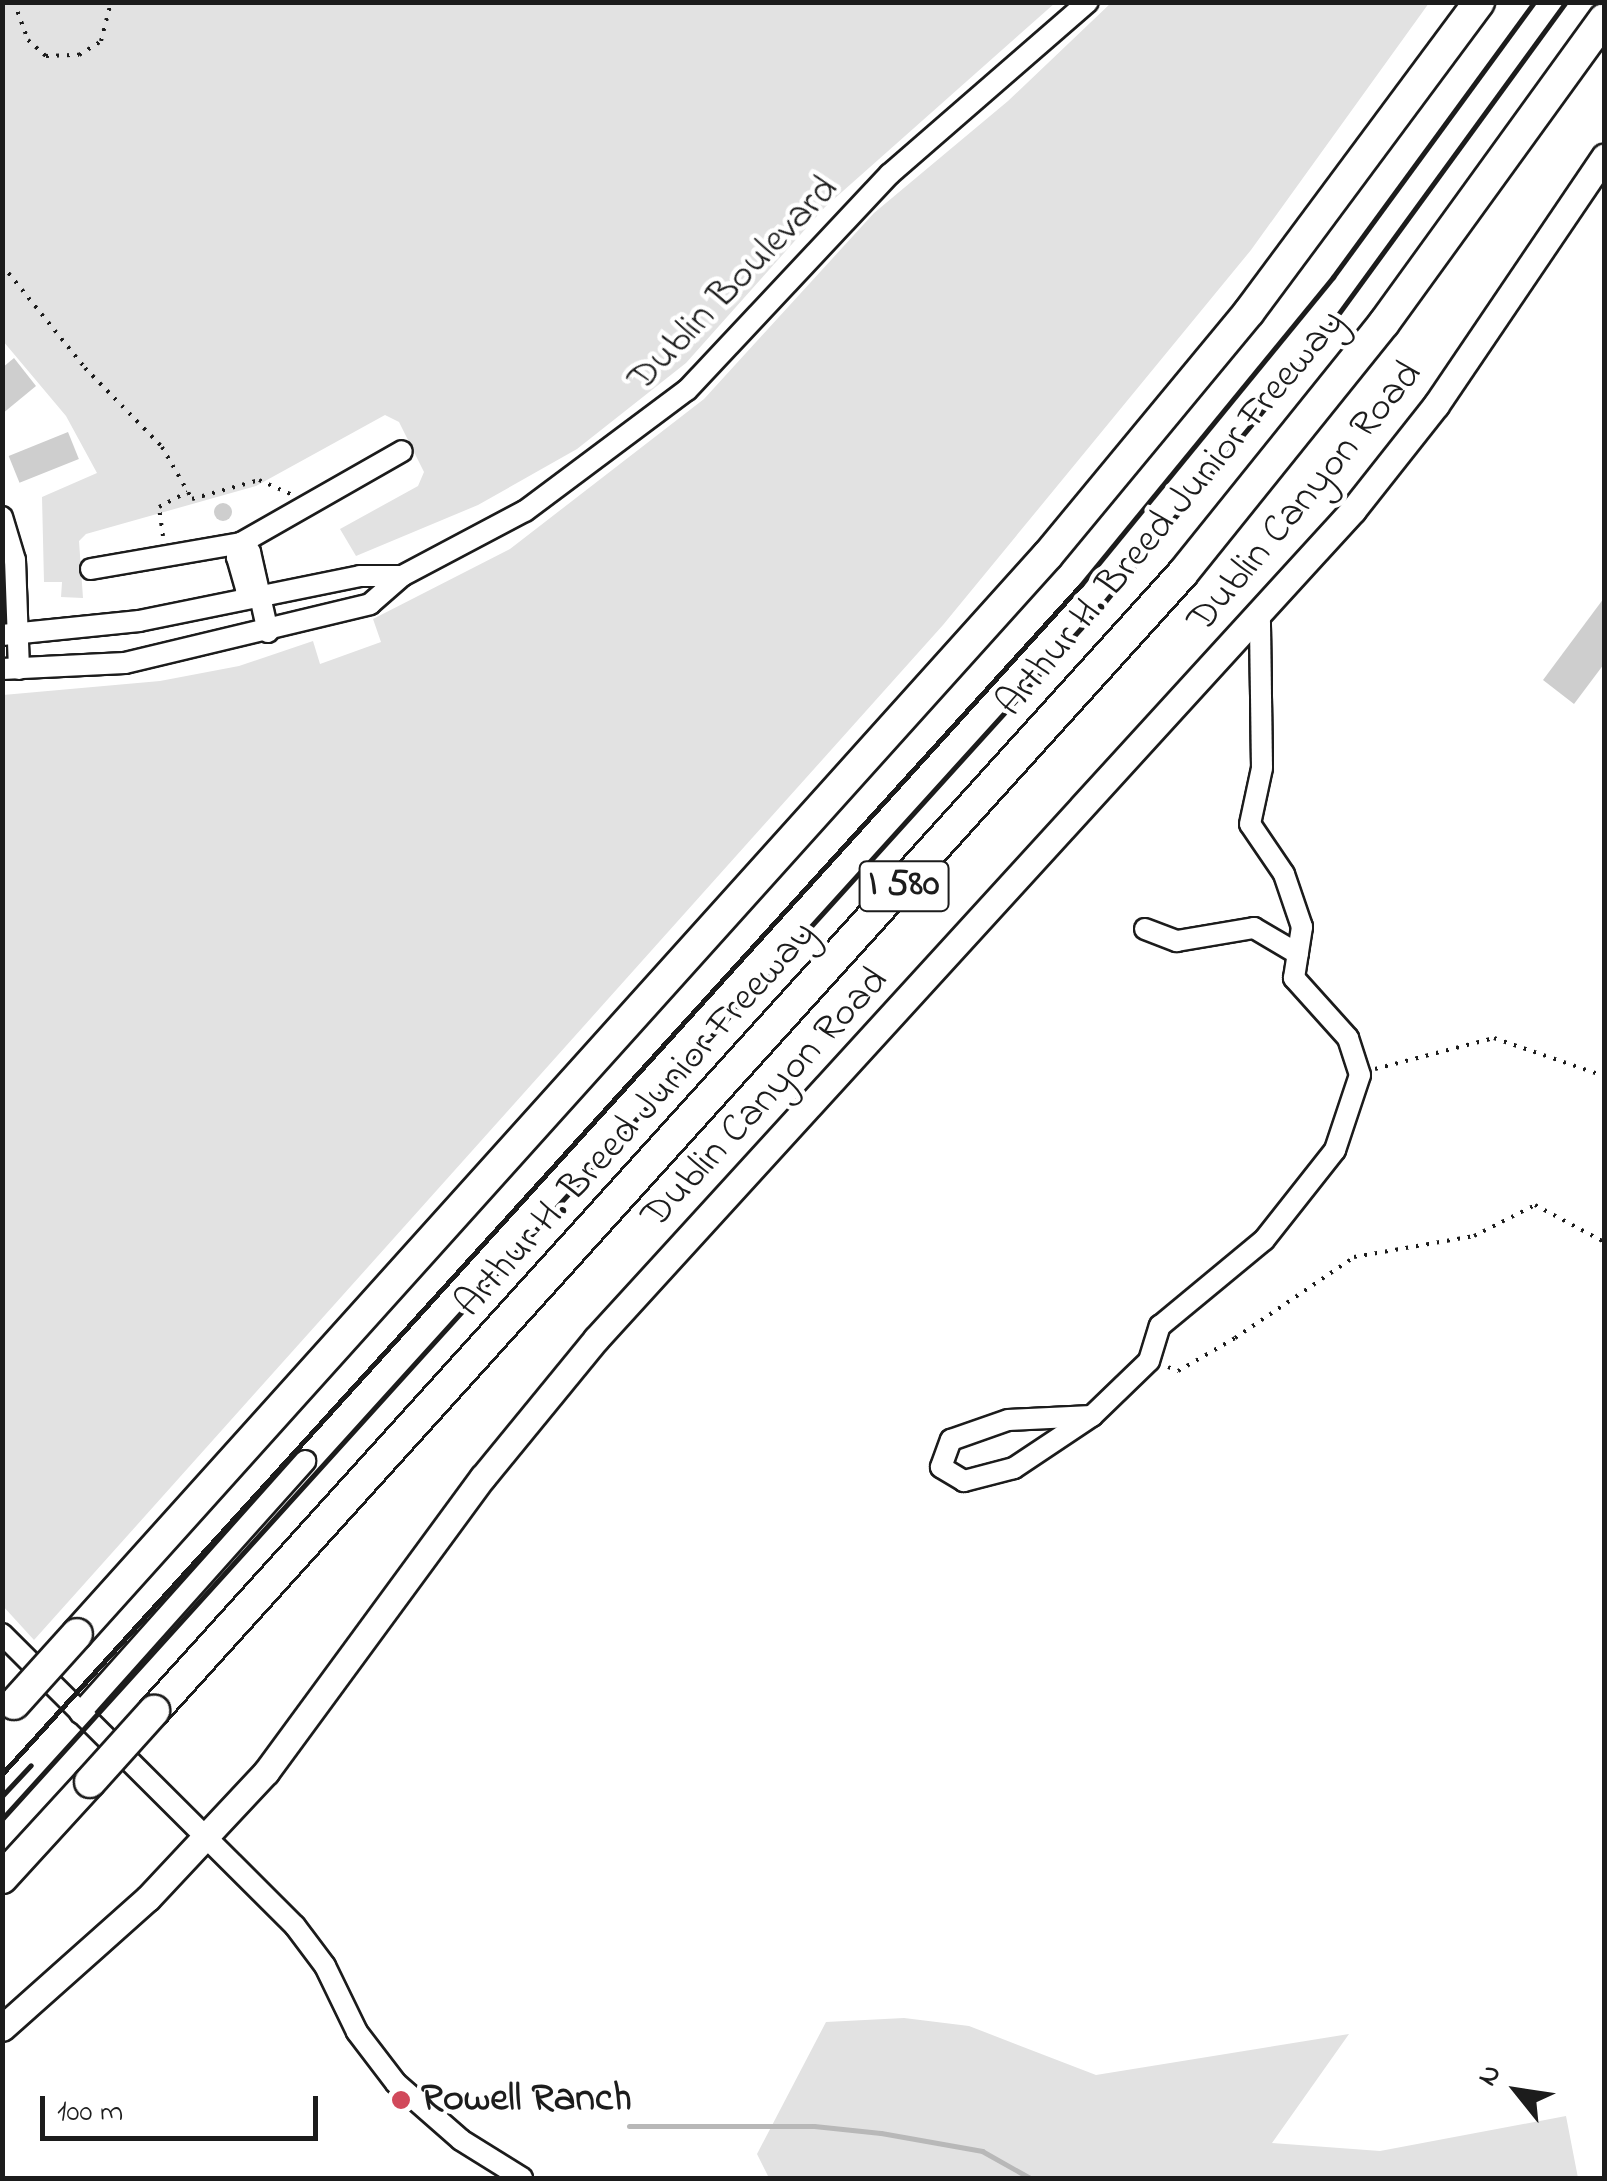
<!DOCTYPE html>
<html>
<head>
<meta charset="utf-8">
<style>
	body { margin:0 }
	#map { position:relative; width:1607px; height:2181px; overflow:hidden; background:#fff; font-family:"Indie Flower",sans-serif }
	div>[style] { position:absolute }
	.green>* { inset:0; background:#e2e2e2 }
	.stream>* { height:5px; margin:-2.5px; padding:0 2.5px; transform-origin:2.5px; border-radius:2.5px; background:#b8b8b8 }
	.building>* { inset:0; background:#cecece; transform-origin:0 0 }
	.round { border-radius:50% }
	.path>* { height:4px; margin-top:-2px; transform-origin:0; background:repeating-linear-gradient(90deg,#1c1c1c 0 2.5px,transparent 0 10.5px) }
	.roads { filter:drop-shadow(2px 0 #1c1c1c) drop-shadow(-2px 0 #1c1c1c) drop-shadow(0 2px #1c1c1c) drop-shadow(0 -2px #1c1c1c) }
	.minor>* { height:20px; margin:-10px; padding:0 10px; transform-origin:10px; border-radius:10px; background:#fff }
	.major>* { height:25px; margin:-12.5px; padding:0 12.5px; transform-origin:12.5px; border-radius:12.5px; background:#fff }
	.highway>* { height:30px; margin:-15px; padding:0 15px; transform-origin:15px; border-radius:15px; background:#fff }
	.rail>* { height:5px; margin:-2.5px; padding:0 2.5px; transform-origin:2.5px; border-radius:2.5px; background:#1c1c1c }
	.bridges { filter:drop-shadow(2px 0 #1c1c1c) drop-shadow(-2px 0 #1c1c1c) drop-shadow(0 2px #1c1c1c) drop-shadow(0 -2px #1c1c1c) }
	.highway-bridge>* { height:30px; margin:-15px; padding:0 15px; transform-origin:15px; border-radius:15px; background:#fff }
	.dots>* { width:28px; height:28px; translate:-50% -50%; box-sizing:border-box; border:5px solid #fff; border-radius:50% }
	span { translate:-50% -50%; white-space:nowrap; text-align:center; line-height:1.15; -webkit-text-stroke:9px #fff; paint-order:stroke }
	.shield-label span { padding:2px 8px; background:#fff; border:2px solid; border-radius:8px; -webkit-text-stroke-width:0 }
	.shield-label { font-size:38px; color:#1c1c1c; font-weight:700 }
	.street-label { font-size:40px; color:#1c1c1c }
	.poi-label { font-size:40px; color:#1c1c1c; font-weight:700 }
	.left { translate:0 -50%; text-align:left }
	.frame { position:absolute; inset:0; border:5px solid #1c1c1c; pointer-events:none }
	.north { position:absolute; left:1467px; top:2041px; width:100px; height:100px; -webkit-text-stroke:8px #fff; paint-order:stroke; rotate:300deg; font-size:28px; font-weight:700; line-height:40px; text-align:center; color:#1c1c1c }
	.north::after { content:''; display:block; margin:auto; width:35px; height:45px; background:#1c1c1c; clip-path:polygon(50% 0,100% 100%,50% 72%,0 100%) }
	.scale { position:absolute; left:40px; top:2096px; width:278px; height:45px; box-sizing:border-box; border:5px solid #1c1c1c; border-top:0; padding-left:12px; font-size:30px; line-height:35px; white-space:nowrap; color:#1c1c1c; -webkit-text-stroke:8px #fff; paint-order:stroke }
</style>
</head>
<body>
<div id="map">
	<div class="green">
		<div style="clip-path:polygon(1112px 2px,1429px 3px,1251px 250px,943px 625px,34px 1640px,2px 1605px,3px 695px,160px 681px,239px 666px,313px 641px,320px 664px,381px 642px,373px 619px,510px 549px,704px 399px,874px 213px,1008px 101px)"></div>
		<div style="clip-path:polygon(3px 3px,1055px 3px,825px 207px,686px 363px,577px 449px,478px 505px,356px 556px,340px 529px,418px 486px,424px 472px,399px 422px,385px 415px,256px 486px,86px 534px,79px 541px,83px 598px,61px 597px,62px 582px,44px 582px,42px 497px,97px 473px,66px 416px,3px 341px)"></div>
		<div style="clip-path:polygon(904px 2018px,969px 2026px,1096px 2075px,1349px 2034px,1272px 2143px,1380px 2151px,1566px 2116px,1578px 2178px,769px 2178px,757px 2154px,826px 2022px)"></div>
	</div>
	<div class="stream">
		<div style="left:629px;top:2126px;width:185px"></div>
		<div style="left:814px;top:2126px;width:67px;rotate:6deg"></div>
		<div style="left:881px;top:2133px;width:103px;rotate:10.1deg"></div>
		<div style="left:982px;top:2151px;width:55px;rotate:29.4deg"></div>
	</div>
	<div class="building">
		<div style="clip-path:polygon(14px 358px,36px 386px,2px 414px,2px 368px)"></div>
		<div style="left:68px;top:432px;width:29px;height:64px;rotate:68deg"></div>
		<div class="round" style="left:214px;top:503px;width:18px;height:18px"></div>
		<div style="clip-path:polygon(1604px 598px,1604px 664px,1574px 704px,1543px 680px)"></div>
	</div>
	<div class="path">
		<div style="left:14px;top:2px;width:40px;rotate:69.8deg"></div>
		<div style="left:28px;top:40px;width:24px;rotate:42deg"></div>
		<div style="left:46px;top:56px;width:33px;rotate:-2deg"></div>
		<div style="left:79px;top:55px;width:26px;rotate:-32deg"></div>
		<div style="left:101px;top:41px;width:40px;rotate:-75.6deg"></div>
		<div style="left:2px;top:265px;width:132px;rotate:51.1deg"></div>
		<div style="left:85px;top:368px;width:110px;rotate:45.7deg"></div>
		<div style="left:162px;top:447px;width:60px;rotate:60deg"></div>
		<div style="left:192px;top:499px;width:70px;rotate:-15.8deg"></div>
		<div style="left:259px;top:480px;width:35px;rotate:24deg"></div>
		<div style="left:163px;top:536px;width:29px;rotate:-98deg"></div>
		<div style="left:159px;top:507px;width:32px;rotate:-28deg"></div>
		<div style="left:1375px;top:1069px;width:123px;rotate:-14.6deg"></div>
		<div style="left:1494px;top:1038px;width:116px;rotate:19.1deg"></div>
		<div style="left:1168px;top:1367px;width:11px;rotate:22deg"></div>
		<div style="left:1178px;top:1371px;width:66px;rotate:-30.1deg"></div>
		<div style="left:1235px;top:1338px;width:144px;rotate:-34.2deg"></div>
		<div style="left:1354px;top:1257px;width:122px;rotate:-9.9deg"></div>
		<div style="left:1474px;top:1236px;width:68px;rotate:-26.9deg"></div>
		<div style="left:1535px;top:1205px;width:78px;rotate:28.2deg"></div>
	</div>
	<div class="roads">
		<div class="minor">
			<div style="left:2px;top:517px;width:45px;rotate:73.2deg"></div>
			<div style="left:15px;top:560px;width:109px;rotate:87.9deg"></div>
			<div style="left:241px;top:543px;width:13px;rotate:45deg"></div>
			<div style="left:250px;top:552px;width:82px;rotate:77.3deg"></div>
			<div style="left:241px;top:543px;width:15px;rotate:106deg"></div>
			<div style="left:237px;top:557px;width:33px;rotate:74deg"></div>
			<div style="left:246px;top:589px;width:18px;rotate:41deg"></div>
			<div style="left:91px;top:569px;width:152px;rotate:-9.8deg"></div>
			<div style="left:241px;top:543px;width:185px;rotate:-29.7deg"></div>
			<div style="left:2px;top:635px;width:138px;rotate:-5.8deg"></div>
			<div style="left:139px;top:621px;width:226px;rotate:-11.5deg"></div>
			<div style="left:360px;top:576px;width:42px"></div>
			<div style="left:2px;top:669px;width:123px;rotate:-2.8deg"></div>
			<div style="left:125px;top:663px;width:252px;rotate:-13.5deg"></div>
			<div style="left:370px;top:604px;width:43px;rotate:-41.2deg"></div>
			<div style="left:402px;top:576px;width:139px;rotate:-27.9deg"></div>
			<div style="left:525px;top:511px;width:202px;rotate:-36.8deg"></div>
			<div style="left:687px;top:390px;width:296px;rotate:-46.8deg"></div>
			<div style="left:890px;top:174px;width:262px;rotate:-41deg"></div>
			<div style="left:1145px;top:929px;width:34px;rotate:21deg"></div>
			<div style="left:1177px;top:941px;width:78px;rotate:-9.6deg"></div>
			<div style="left:1254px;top:928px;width:51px;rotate:30.6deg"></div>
			<div style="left:1092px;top:1416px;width:94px;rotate:146.3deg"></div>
			<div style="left:1014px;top:1468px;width:52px;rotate:165.4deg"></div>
			<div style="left:964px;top:1481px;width:27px;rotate:-149deg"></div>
			<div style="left:941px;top:1467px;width:29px;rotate:-70deg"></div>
			<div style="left:951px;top:1440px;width:60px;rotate:-19.3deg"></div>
			<div style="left:1008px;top:1420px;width:84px;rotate:-2.7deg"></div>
			<div style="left:1092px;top:1416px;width:79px;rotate:-44deg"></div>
			<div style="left:1149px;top:1361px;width:37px;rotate:-73deg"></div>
			<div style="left:1160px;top:1326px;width:135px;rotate:-39.6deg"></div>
			<div style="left:1264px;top:1240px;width:115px;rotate:-51.7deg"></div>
			<div style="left:1335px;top:1150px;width:79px;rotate:-71.6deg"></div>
			<div style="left:1360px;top:1075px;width:39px;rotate:-108deg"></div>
			<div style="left:1348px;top:1038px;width:81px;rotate:-132deg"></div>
			<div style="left:1294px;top:978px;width:52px;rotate:-81.1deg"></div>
			<div style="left:1302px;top:927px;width:56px;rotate:-108.8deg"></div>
			<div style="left:1284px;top:874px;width:60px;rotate:-124.2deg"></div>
			<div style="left:1250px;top:824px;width:57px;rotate:-77.9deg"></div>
			<div style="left:1262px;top:768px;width:150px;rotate:-90.8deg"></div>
			<div style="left:2px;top:1634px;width:414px;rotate:44.9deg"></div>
			<div style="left:295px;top:1926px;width:50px;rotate:53.1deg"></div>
			<div style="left:325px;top:1966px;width:73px;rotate:64.1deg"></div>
			<div style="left:357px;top:2032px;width:64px;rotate:52.6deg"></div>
			<div style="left:396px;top:2083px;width:86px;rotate:41.2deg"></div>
			<div style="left:461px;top:2140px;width:72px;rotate:31.9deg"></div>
			<div style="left:80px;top:1713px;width:338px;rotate:-48.2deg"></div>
		</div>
		<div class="major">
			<div style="left:2px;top:2028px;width:195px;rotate:-41.7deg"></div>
			<div style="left:148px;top:1898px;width:173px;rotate:-46.9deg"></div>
			<div style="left:266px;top:1772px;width:366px;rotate:-53.7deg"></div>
			<div style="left:483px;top:1477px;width:178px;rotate:-50.7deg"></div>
			<div style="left:596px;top:1339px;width:1123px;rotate:-47.6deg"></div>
			<div style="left:1353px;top:510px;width:134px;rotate:-51.7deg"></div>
			<div style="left:1436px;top:405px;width:300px;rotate:-55.9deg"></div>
		</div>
		<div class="highway">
			<div style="left:77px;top:1634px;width:1452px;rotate:-48.02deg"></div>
			<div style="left:1048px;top:555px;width:315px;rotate:-50.4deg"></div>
			<div style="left:1249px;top:312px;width:386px;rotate:-53.4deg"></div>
			<div style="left:154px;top:1711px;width:1534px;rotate:-47.88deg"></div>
			<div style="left:1183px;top:573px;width:321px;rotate:-51.2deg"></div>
			<div style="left:1384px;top:323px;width:375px;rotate:-54.1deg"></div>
			<div style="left:2px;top:1878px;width:130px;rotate:-47.5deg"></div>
		</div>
	</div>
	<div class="rail">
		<div style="left:2px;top:1774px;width:1606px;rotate:-47.78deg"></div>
		<div style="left:1081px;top:585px;width:398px;rotate:-50.7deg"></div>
		<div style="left:1333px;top:277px;width:341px;rotate:-53.8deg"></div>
		<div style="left:2px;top:1796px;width:42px;rotate:-46.9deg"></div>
		<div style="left:2px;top:1819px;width:1640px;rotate:-47.82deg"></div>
		<div style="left:1103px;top:604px;width:320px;rotate:-50.4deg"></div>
		<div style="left:1307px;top:357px;width:439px;rotate:-53.9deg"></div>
	</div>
	<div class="bridges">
		<div class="highway-bridge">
			<div style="left:14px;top:1704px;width:94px;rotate:-48deg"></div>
			<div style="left:90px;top:1782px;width:96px;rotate:-48deg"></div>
		</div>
	</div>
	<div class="dots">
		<div style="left:401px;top:2100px;background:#d1495b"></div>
	</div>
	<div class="shield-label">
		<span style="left:904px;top:886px">I 580</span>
	</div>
	<div class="street-label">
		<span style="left:734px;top:285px;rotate:-46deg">Dublin Boulevard</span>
		<span style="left:1306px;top:498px;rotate:-50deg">Dublin Canyon Road</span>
		<span style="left:1172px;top:514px;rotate:-50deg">Arthur H. Breed Junior Freeway</span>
		<span style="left:766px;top:1099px;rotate:-47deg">Dublin Canyon Road</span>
		<span style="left:637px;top:1120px;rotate:-48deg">Arthur H. Breed Junior Freeway</span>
	</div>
	<div class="poi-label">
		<span class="left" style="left:421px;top:2100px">Rowell Ranch</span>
	</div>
	<div class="frame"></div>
	<div class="north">N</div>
	<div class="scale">100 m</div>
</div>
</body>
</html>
